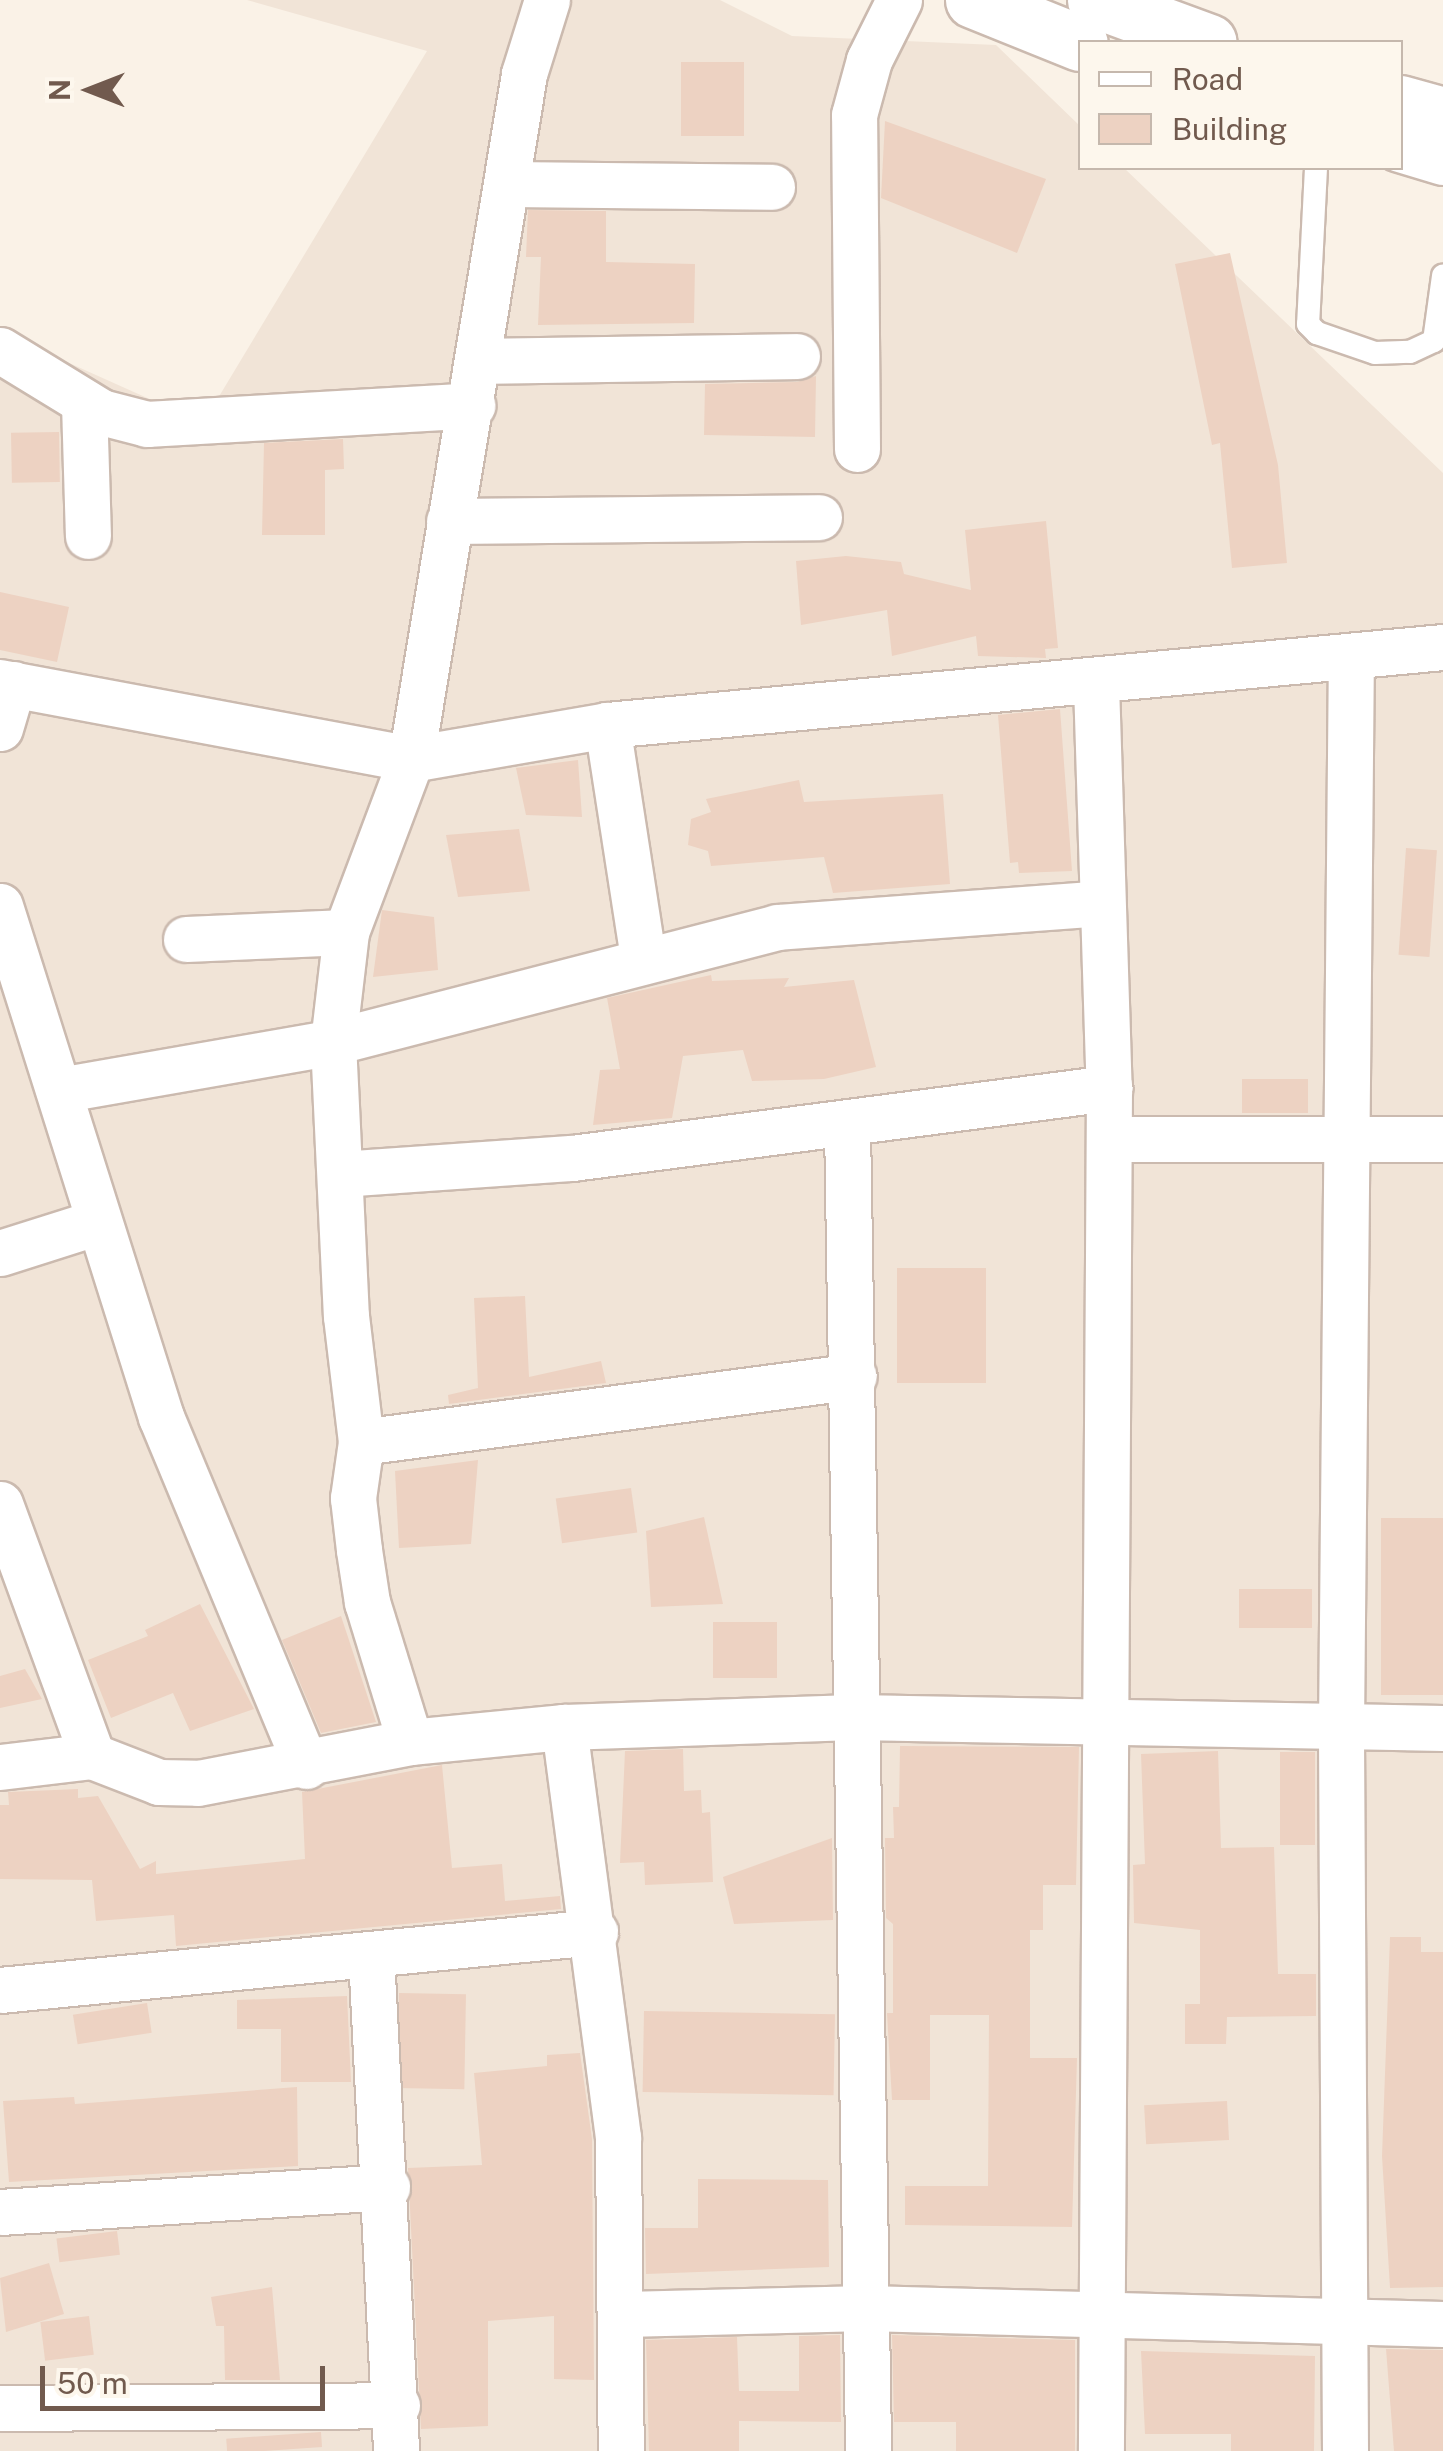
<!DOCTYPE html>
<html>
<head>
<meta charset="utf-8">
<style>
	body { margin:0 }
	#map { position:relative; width:1443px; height:2451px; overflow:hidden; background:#faf2e7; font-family:"Public Sans",sans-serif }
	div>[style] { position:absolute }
	.residential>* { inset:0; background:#f1e4d7 }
	.building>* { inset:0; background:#edd2c2; transform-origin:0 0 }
	.roads { filter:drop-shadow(2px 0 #cbbaaf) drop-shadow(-2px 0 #cbbaaf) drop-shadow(0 2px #cbbaaf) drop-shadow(0 -2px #cbbaaf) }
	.lane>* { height:22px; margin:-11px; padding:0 11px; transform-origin:11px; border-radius:11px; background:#fff }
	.street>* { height:45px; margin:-22.5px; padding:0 22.5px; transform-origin:22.5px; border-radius:22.5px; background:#fff }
	.secondary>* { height:55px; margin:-27.5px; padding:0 27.5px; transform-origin:27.5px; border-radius:27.5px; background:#fff }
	span { translate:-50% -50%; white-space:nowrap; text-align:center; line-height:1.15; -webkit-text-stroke:8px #fdf7ed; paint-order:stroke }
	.legend { position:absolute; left:1078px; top:40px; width:325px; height:130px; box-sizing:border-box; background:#fdf7ed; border:2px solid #c5b8ad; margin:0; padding:12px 18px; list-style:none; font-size:30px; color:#715a4e }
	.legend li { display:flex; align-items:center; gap:20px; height:50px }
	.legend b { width:50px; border:2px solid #c5b8ad }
	.north { position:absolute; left:40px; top:40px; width:100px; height:100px; -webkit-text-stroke:8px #fdf7ed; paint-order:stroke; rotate:270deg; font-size:28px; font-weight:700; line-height:40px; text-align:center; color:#715a4e }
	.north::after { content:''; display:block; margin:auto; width:35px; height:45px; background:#715a4e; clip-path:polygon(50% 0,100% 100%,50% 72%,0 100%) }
	.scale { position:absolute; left:40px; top:2366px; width:285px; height:45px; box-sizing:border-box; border:5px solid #715a4e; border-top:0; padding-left:12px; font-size:30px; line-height:35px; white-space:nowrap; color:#715a4e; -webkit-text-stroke:8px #fdf7ed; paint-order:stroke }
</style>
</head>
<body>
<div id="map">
	<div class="residential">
		<div style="clip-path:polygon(247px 0,720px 0,792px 36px,996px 45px,1080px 126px,1080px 168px,1124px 168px,1443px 473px,1443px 2451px,0 2451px,0 332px,203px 423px,427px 51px)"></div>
	</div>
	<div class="building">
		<div style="left:681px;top:62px;width:63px;height:74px"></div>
		<div style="clip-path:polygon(885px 121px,1046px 179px,1017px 253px,881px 198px)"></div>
		<div style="clip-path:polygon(528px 210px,606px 211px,606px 262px,695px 264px,694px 323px,538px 325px,541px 257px,526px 257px)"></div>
		<div style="clip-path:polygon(1230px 253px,1278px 465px,1287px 563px,1232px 568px,1220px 443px,1212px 445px,1175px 264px)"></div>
		<div style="clip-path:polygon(816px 376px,815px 437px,704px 435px,705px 384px,797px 382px)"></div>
		<div style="left:59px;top:432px;width:50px;height:48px;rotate:89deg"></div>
		<div style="clip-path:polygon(343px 439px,344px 469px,325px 470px,325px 535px,262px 535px,264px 443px)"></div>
		<div style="clip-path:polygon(1046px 521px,1058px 648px,1045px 649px,1046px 658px,978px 656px,976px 636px,892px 656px,887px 610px,801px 625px,796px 561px,846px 556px,901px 562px,904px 574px,971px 590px,965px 530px)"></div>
		<div style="clip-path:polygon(0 592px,69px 607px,57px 662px,0 650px)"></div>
		<div style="clip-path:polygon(1060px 709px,1072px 871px,1019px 873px,1018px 862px,1010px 863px,998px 715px)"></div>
		<div style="clip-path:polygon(578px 760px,582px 817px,526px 815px,516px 768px)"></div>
		<div style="clip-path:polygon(799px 780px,804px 802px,943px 794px,950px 884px,833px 893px,824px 857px,711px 866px,708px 851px,688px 845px,691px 819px,711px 812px,706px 799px)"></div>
		<div style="clip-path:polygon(519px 829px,530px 891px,458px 897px,446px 835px)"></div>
		<div style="left:1406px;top:848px;width:31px;height:107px;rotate:4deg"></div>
		<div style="clip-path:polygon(382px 910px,434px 917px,438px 970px,373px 977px)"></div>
		<div style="clip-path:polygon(711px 975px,712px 981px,789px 978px,784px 987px,854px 980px,876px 1067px,824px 1079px,752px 1081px,743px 1050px,683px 1056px,672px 1118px,593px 1125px,600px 1070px,620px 1069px,607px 998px)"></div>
		<div style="left:1242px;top:1079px;width:66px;height:34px"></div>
		<div style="left:986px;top:1268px;width:115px;height:89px;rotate:90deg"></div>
		<div style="clip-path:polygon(525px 1296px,529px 1377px,601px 1361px,606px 1383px,449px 1404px,448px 1395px,478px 1388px,474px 1298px)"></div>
		<div style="clip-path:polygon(478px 1460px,471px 1544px,399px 1548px,395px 1471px)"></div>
		<div style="left:631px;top:1488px;width:45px;height:76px;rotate:82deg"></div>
		<div style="clip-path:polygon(704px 1517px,723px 1604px,651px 1607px,646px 1531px)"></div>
		<div style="left:1381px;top:1518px;width:62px;height:177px"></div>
		<div style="left:1239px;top:1589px;width:73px;height:39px"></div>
		<div style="clip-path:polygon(200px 1604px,254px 1709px,190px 1731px,173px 1693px,111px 1718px,88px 1660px,148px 1636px,145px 1630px)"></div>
		<div style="clip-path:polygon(341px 1616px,376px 1722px,321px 1733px,282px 1640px)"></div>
		<div style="left:713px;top:1622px;width:64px;height:56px"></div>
		<div style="clip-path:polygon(25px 1669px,42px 1699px,0 1708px,0 1676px)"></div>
		<div style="clip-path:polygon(900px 1746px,1079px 1747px,1076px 1885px,1043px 1885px,1043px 1930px,1030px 1930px,1030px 2058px,1077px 2058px,1072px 2227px,905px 2225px,905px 2186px,988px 2186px,989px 2015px,930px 2015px,930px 2100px,892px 2100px,887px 2013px,893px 2013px,893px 1924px,886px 1918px,885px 1838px,894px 1838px,893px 1807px,899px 1807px)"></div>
		<div style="clip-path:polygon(683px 1749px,684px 1791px,701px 1790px,702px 1813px,710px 1812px,713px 1882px,645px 1885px,644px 1862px,620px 1863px,625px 1751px)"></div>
		<div style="clip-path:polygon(1218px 1751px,1221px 1848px,1274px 1847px,1278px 1974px,1316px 1974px,1316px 2016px,1227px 2017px,1226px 2044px,1185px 2044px,1185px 2004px,1200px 2004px,1200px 1930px,1134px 1923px,1133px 1865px,1145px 1864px,1141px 1754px)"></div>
		<div style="left:1315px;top:1752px;width:93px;height:35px;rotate:90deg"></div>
		<div style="clip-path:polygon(442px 1765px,452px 1868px,502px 1864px,505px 1901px,560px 1896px,561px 1909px,176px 1946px,174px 1915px,96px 1921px,92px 1880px,0 1879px,0 1805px,9px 1805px,8px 1792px,78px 1789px,78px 1798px,98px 1796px,140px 1869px,156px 1861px,156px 1874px,305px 1859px,302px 1792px)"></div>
		<div style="clip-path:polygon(832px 1838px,833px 1920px,734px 1924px,723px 1877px)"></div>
		<div style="clip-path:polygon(1390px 1937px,1421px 1937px,1421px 1952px,1443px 1952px,1443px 2287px,1390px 2288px,1382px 2156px)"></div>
		<div style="left:399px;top:1993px;width:67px;height:95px;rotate:1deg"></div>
		<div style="clip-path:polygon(347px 1996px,351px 2082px,281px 2082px,281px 2029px,237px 2029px,237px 2000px)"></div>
		<div style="left:147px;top:2003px;width:30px;height:75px;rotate:81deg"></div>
		<div style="left:644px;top:2011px;width:191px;height:81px;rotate:1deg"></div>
		<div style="clip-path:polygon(580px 2053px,592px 2139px,594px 2380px,554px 2379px,554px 2316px,488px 2321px,488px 2426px,421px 2429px,408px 2168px,482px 2165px,474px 2073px,547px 2066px,547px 2055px)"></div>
		<div style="clip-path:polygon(297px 2087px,298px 2166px,9px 2182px,3px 2101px,74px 2097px,75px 2104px)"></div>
		<div style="left:1227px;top:2101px;width:39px;height:83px;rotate:87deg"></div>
		<div style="clip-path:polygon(698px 2179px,828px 2180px,829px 2267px,646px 2274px,645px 2228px,698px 2228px)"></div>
		<div style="left:117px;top:2231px;width:24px;height:61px;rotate:83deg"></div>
		<div style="clip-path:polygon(49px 2263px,64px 2314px,6px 2332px,0 2278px)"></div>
		<div style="clip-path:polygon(272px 2287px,280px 2380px,225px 2380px,224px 2326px,216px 2326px,211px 2297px)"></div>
		<div style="left:89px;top:2316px;width:39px;height:49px;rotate:83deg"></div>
		<div style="clip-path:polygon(840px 2335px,841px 2422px,739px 2421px,739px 2451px,649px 2451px,646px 2340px,737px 2337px,739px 2391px,799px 2391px,799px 2336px)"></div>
		<div style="clip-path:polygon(892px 2335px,1075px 2340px,1075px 2451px,956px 2451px,956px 2422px,894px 2422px)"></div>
		<div style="clip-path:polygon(1386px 2349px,1443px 2350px,1443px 2451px,1394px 2451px)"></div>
		<div style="clip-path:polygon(1141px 2351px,1315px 2356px,1314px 2451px,1231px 2451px,1231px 2434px,1145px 2434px)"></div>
		<div style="left:321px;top:2432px;width:15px;height:95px;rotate:86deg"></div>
	</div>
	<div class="roads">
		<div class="lane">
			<div style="left:1316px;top:168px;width:156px;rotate:92.9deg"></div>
			<div style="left:1308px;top:324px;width:13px;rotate:45deg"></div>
			<div style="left:1317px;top:333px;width:61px;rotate:19deg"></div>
			<div style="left:1375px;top:353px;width:35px;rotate:-2deg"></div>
			<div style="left:1410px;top:352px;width:26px;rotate:-25deg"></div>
			<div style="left:1434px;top:341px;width:66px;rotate:-82.1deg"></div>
		</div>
		<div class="street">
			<div style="left:547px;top:0;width:77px;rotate:107.3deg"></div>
			<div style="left:524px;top:74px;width:694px;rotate:99.37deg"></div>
			<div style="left:411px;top:759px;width:185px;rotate:110.6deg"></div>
			<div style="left:346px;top:932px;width:111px;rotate:96.7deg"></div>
			<div style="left:333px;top:1042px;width:274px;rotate:87.3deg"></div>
			<div style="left:346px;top:1316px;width:127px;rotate:83.2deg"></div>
			<div style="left:361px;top:1442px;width:57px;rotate:98.1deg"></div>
			<div style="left:353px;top:1498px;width:52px;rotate:83.4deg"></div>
			<div style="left:359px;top:1550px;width:53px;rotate:81.3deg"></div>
			<div style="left:367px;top:1602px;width:146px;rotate:72.9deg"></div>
			<div style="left:410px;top:1742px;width:155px;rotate:-5.6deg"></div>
			<div style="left:564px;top:1727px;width:289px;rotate:-2deg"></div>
			<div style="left:853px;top:1717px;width:590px;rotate:1.07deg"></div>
			<div style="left:506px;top:184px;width:266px;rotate:0.6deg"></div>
			<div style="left:0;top:350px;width:119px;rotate:31.5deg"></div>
			<div style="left:101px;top:412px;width:48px;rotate:14.6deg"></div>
			<div style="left:147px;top:424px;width:326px;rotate:-3.3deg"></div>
			<div style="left:481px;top:361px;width:316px;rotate:-0.9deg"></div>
			<div style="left:84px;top:403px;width:133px;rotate:88.3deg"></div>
			<div style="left:857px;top:449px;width:334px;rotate:-90.5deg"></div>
			<div style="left:854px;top:115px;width:57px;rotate:-74.7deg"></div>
			<div style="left:869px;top:60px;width:67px;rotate:-63.4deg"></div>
			<div style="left:449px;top:521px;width:370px;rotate:-0.6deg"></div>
			<div style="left:0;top:682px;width:418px;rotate:10.6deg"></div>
			<div style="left:411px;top:759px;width:199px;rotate:-9.8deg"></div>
			<div style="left:607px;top:725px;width:840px;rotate:-5.33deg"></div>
			<div style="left:1096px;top:684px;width:404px;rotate:88.2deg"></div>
			<div style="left:1109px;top:1088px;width:1363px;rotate:90.34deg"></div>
			<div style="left:607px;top:725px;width:235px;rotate:81.2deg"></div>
			<div style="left:0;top:728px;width:46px;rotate:-73.5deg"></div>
			<div style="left:0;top:906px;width:536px;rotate:72.51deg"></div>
			<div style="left:161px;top:1417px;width:378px;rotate:67.4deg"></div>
			<div style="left:186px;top:939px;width:160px;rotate:-2.5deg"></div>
			<div style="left:59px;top:1090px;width:278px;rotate:-9.9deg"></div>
			<div style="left:333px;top:1042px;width:459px;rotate:-14.5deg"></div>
			<div style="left:777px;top:927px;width:324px;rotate:-4.2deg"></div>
			<div style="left:847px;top:1123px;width:1328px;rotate:89.09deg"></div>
			<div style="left:1109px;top:1139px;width:334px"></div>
			<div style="left:341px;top:1174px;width:232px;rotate:-4deg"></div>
			<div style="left:572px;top:1158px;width:542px;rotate:-7.43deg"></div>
			<div style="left:0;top:1253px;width:103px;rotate:-17.6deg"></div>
			<div style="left:361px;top:1442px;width:497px;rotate:-7.6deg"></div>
			<div style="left:0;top:1504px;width:268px;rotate:69.9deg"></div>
			<div style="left:564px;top:1727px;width:414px;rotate:82.5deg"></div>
			<div style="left:618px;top:2137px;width:314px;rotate:89.5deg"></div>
			<div style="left:0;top:1767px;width:93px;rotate:-6.8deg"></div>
			<div style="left:92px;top:1756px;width:72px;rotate:21.2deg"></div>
			<div style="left:159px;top:1782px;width:39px;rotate:1deg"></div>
			<div style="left:198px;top:1783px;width:216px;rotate:-10.9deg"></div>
			<div style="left:371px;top:1955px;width:497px;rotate:87.1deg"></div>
			<div style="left:0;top:1990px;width:598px;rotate:-5.57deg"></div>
			<div style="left:0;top:2212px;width:388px;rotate:-3.7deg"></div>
			<div style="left:624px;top:2314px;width:242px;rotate:-1.4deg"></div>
			<div style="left:866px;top:2308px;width:577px;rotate:1.59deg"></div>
			<div style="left:0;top:2408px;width:397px;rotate:-0.4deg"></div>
			<div style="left:1345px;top:2451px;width:722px;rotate:-90.32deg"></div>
			<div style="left:1341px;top:1729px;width:1071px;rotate:-89.47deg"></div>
		</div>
		<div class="secondary">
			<div style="left:973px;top:0;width:115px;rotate:21.9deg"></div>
			<div style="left:1095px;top:0;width:121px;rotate:20.2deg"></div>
			<div style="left:1400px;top:103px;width:45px;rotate:15.6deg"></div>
			<div style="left:1400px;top:144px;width:45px;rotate:16.8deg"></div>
		</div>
	</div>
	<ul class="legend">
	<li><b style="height:12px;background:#fff"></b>Road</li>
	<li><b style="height:28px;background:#edd2c2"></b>Building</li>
	</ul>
	<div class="north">N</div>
	<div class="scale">50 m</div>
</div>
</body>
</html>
